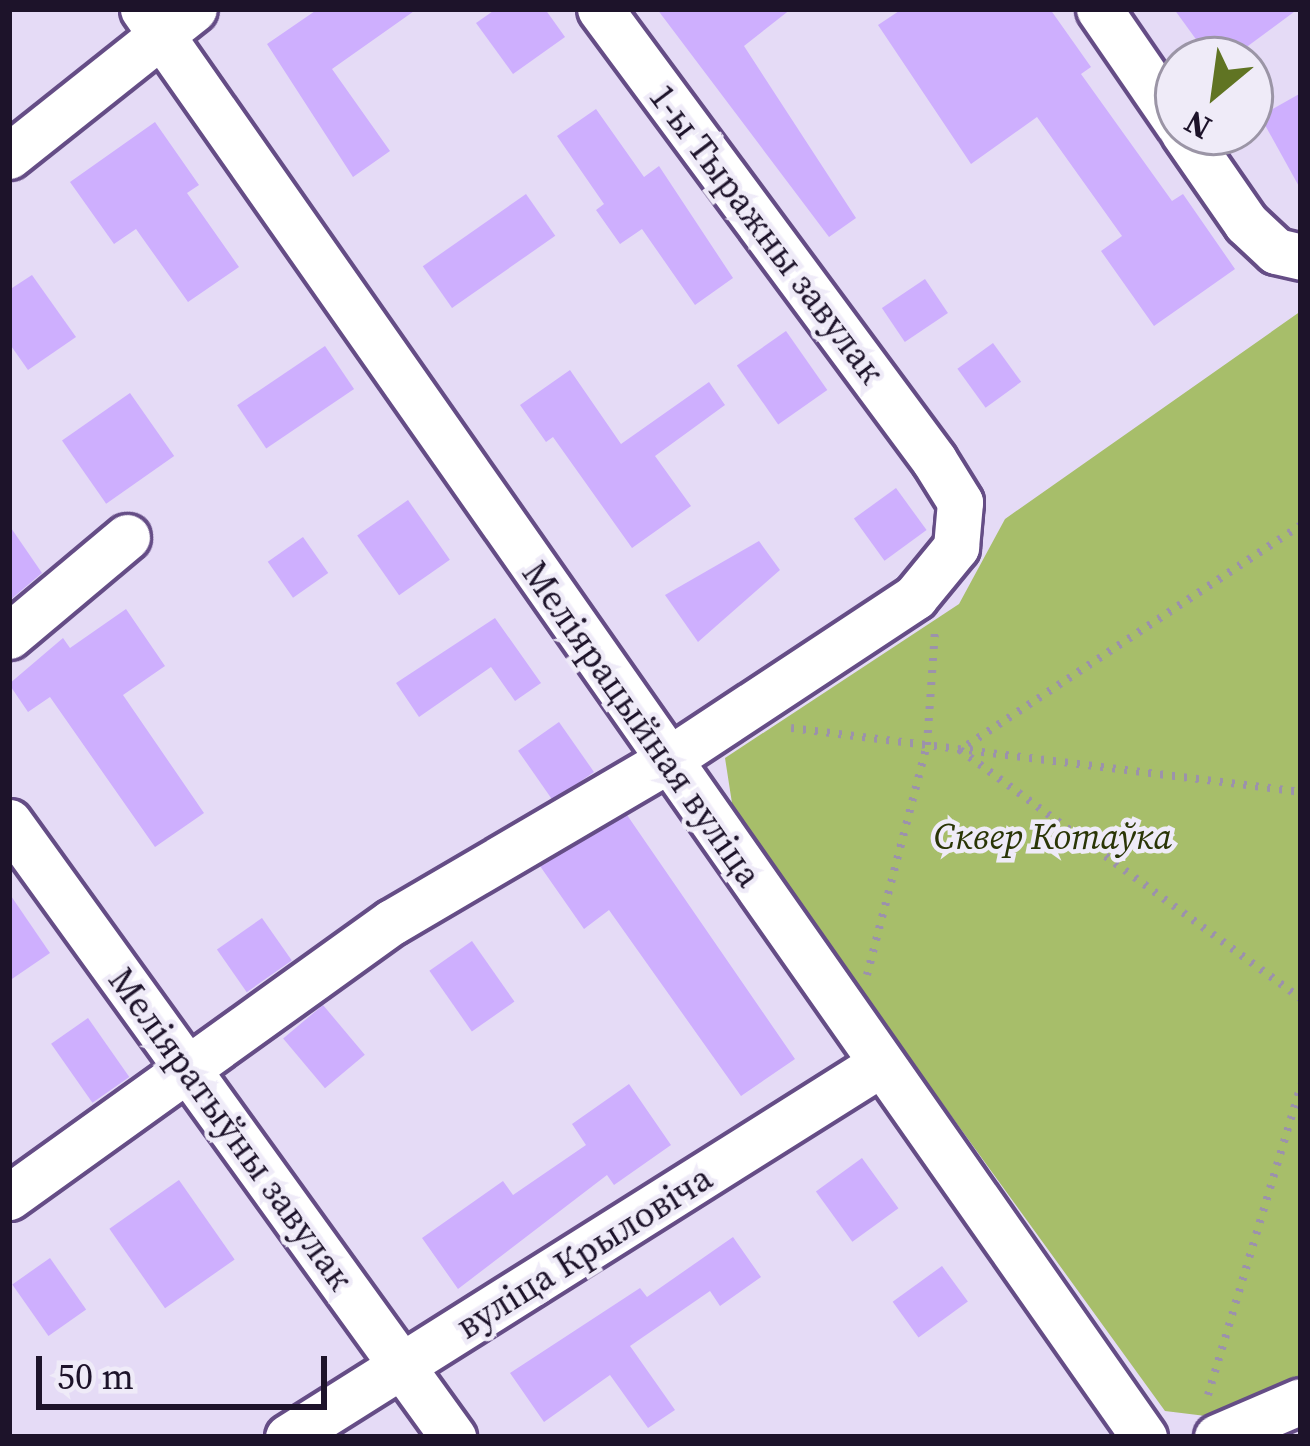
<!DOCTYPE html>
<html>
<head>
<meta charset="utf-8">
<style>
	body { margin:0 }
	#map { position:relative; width:1310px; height:1446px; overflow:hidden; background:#e5dbf6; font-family:"Source Serif 4",serif }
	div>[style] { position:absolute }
	.green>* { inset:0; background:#a7be6a }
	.building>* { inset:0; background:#ceaffe; transform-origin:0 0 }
	.path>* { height:8px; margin-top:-4px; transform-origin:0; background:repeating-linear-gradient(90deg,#9c92ab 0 3px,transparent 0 12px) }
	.roads { filter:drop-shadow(3px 0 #654d86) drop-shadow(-3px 0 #654d86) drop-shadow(0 3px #654d86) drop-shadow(0 -3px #654d86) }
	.minor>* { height:45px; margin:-22.5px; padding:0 22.5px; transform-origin:22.5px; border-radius:22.5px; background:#fff }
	span { translate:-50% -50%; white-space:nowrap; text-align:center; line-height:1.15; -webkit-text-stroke:9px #efebf8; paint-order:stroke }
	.street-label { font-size:36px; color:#1d132a }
	.park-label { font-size:36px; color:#2a3506; font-style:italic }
	.frame { position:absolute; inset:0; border:12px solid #1d132a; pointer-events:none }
	.north { position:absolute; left:1154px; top:36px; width:120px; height:120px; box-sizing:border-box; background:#efebf8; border:3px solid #9b95a6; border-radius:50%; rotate:209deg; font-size:33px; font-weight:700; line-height:48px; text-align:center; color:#1d132a }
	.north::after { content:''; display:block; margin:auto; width:42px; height:54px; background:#607423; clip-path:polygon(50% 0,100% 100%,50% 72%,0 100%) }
	.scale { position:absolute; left:36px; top:1356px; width:291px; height:54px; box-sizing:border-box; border:6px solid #1d132a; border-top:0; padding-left:15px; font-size:36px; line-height:42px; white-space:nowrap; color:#1d132a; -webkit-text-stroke:9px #efebf8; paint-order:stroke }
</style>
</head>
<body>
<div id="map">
	<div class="green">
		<div style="clip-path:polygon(1301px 311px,1301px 1379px,1214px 1417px,1165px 1411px,734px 816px,725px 758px,959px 604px,1005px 519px)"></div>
	</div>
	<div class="building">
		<div style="clip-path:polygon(318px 9px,417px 9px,332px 69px,390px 151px,353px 177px,267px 44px)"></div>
		<div style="clip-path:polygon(496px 9px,545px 9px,565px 37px,513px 74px,476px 23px)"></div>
		<div style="clip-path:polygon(657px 9px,791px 9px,744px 46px,856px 218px,829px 237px)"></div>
		<div style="clip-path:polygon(902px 9px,1050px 9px,1091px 67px,1081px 74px,1172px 201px,1183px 194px,1235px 269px,1154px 326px,1101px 251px,1122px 236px,1037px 117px,971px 164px,878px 25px)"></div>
		<div style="clip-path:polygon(1174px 9px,1298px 9px,1229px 60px,1211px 60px)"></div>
		<div style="clip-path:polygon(1301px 93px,1301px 190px,1260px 116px)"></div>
		<div style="clip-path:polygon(596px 109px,644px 177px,659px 166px,733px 278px,695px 305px,642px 229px,620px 244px,596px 210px,604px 204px,557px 136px)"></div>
		<div style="clip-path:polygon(155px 122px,199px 185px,187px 193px,239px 267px,188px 302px,136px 229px,114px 244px,70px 182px)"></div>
		<div style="left:526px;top:194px;width:51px;height:126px;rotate:55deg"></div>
		<div style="clip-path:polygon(32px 275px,76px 337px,28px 370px,9px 343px,9px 290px)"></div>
		<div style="left:925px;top:279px;width:41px;height:52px;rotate:56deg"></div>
		<div style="left:786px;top:331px;width:72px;height:60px;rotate:55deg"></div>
		<div style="left:993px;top:343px;width:48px;height:44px;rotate:54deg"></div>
		<div style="left:325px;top:346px;width:52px;height:106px;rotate:56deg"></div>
		<div style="clip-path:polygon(570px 370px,621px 444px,709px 382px,725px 405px,655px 456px,691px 506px,632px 548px,553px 437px,546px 442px,520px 405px)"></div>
		<div style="left:130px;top:393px;width:77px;height:83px;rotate:55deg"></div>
		<div style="left:896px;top:488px;width:52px;height:52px;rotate:54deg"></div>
		<div style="left:408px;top:500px;width:73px;height:62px;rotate:55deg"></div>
		<div style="clip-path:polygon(9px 525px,42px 573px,9px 601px)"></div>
		<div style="left:303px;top:537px;width:44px;height:43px;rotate:55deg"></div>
		<div style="clip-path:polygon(759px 541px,780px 570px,698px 642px,665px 595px)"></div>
		<div style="clip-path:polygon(126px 609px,165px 666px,123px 695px,204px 813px,155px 847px,50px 697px,28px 712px,9px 684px,63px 638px,70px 648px)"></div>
		<div style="clip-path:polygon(495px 618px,541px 683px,515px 701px,491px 667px,419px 717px,396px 683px)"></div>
		<div style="left:559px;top:722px;width:61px;height:50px;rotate:55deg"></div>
		<div style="clip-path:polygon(627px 815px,795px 1059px,741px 1096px,609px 910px,584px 929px,540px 866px)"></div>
		<div style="clip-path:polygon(9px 893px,50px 953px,9px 981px)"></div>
		<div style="left:262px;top:918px;width:52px;height:55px;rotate:55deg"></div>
		<div style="left:472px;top:941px;width:74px;height:52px;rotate:55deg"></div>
		<div style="left:323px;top:1005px;width:65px;height:52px;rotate:50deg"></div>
		<div style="left:88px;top:1018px;width:72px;height:45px;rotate:55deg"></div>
		<div style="clip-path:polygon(629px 1084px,671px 1145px,614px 1185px,607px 1175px,458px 1289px,422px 1238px,503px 1181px,513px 1195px,586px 1145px,572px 1124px)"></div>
		<div style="left:862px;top:1158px;width:62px;height:57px;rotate:54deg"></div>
		<div style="left:179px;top:1180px;width:97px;height:85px;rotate:55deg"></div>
		<div style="clip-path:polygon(733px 1237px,761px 1277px,720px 1306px,710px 1291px,630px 1346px,675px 1410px,648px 1428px,610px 1375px,544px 1422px,510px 1373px,640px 1288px,647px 1297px)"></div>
		<div style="left:50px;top:1258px;width:63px;height:46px;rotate:55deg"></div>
		<div style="left:942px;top:1266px;width:44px;height:61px;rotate:54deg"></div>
	</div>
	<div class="path">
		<div style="left:1301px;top:525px;width:409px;rotate:146.6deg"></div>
		<div style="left:960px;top:750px;width:422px;rotate:36.1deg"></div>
		<div style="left:791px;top:728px;width:514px;rotate:7.15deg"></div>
		<div style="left:867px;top:975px;width:238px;rotate:-75.4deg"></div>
		<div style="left:927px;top:745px;width:113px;rotate:-86deg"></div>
		<div style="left:1208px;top:1395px;width:324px;rotate:-73.3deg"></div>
	</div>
	<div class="roads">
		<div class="minor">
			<div style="left:143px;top:9px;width:1744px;rotate:54.97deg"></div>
			<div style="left:1099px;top:9px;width:140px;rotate:55.5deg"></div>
			<div style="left:1183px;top:132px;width:111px;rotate:55.3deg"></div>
			<div style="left:1246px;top:223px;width:41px;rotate:43deg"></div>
			<div style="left:1276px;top:251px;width:26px;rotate:13deg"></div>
			<div style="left:9px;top:156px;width:236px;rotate:-38.5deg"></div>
			<div style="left:9px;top:636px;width:154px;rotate:-40deg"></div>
			<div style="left:9px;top:822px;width:759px;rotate:54.17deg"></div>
			<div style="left:9px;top:1197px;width:472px;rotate:-35.7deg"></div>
			<div style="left:392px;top:922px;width:320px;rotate:-30.4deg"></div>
			<div style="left:668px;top:760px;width:296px;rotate:-33.4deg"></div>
			<div style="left:915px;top:597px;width:65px;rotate:-50.6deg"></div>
			<div style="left:956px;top:547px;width:45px;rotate:-84.9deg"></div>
			<div style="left:960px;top:502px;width:49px;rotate:-121.8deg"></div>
			<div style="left:934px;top:460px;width:561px;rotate:-126.52deg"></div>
			<div style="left:288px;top:1437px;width:698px;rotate:-32.19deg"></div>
			<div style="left:1217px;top:1437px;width:91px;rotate:-23.2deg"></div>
		</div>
	</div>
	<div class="street-label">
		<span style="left:767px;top:234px;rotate:53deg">1-ы Тыражны завулак</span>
		<span style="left:642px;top:724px;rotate:55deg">Меліярацыйная вуліца</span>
		<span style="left:231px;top:1129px;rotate:54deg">Меліяратыўны завулак</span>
		<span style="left:584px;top:1252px;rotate:-32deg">вуліца Крыловіча</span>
	</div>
	<div class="park-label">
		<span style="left:1053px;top:837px">Сквер Котаўка</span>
	</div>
	<div class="frame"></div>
	<div class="north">N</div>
	<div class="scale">50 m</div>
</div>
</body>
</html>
